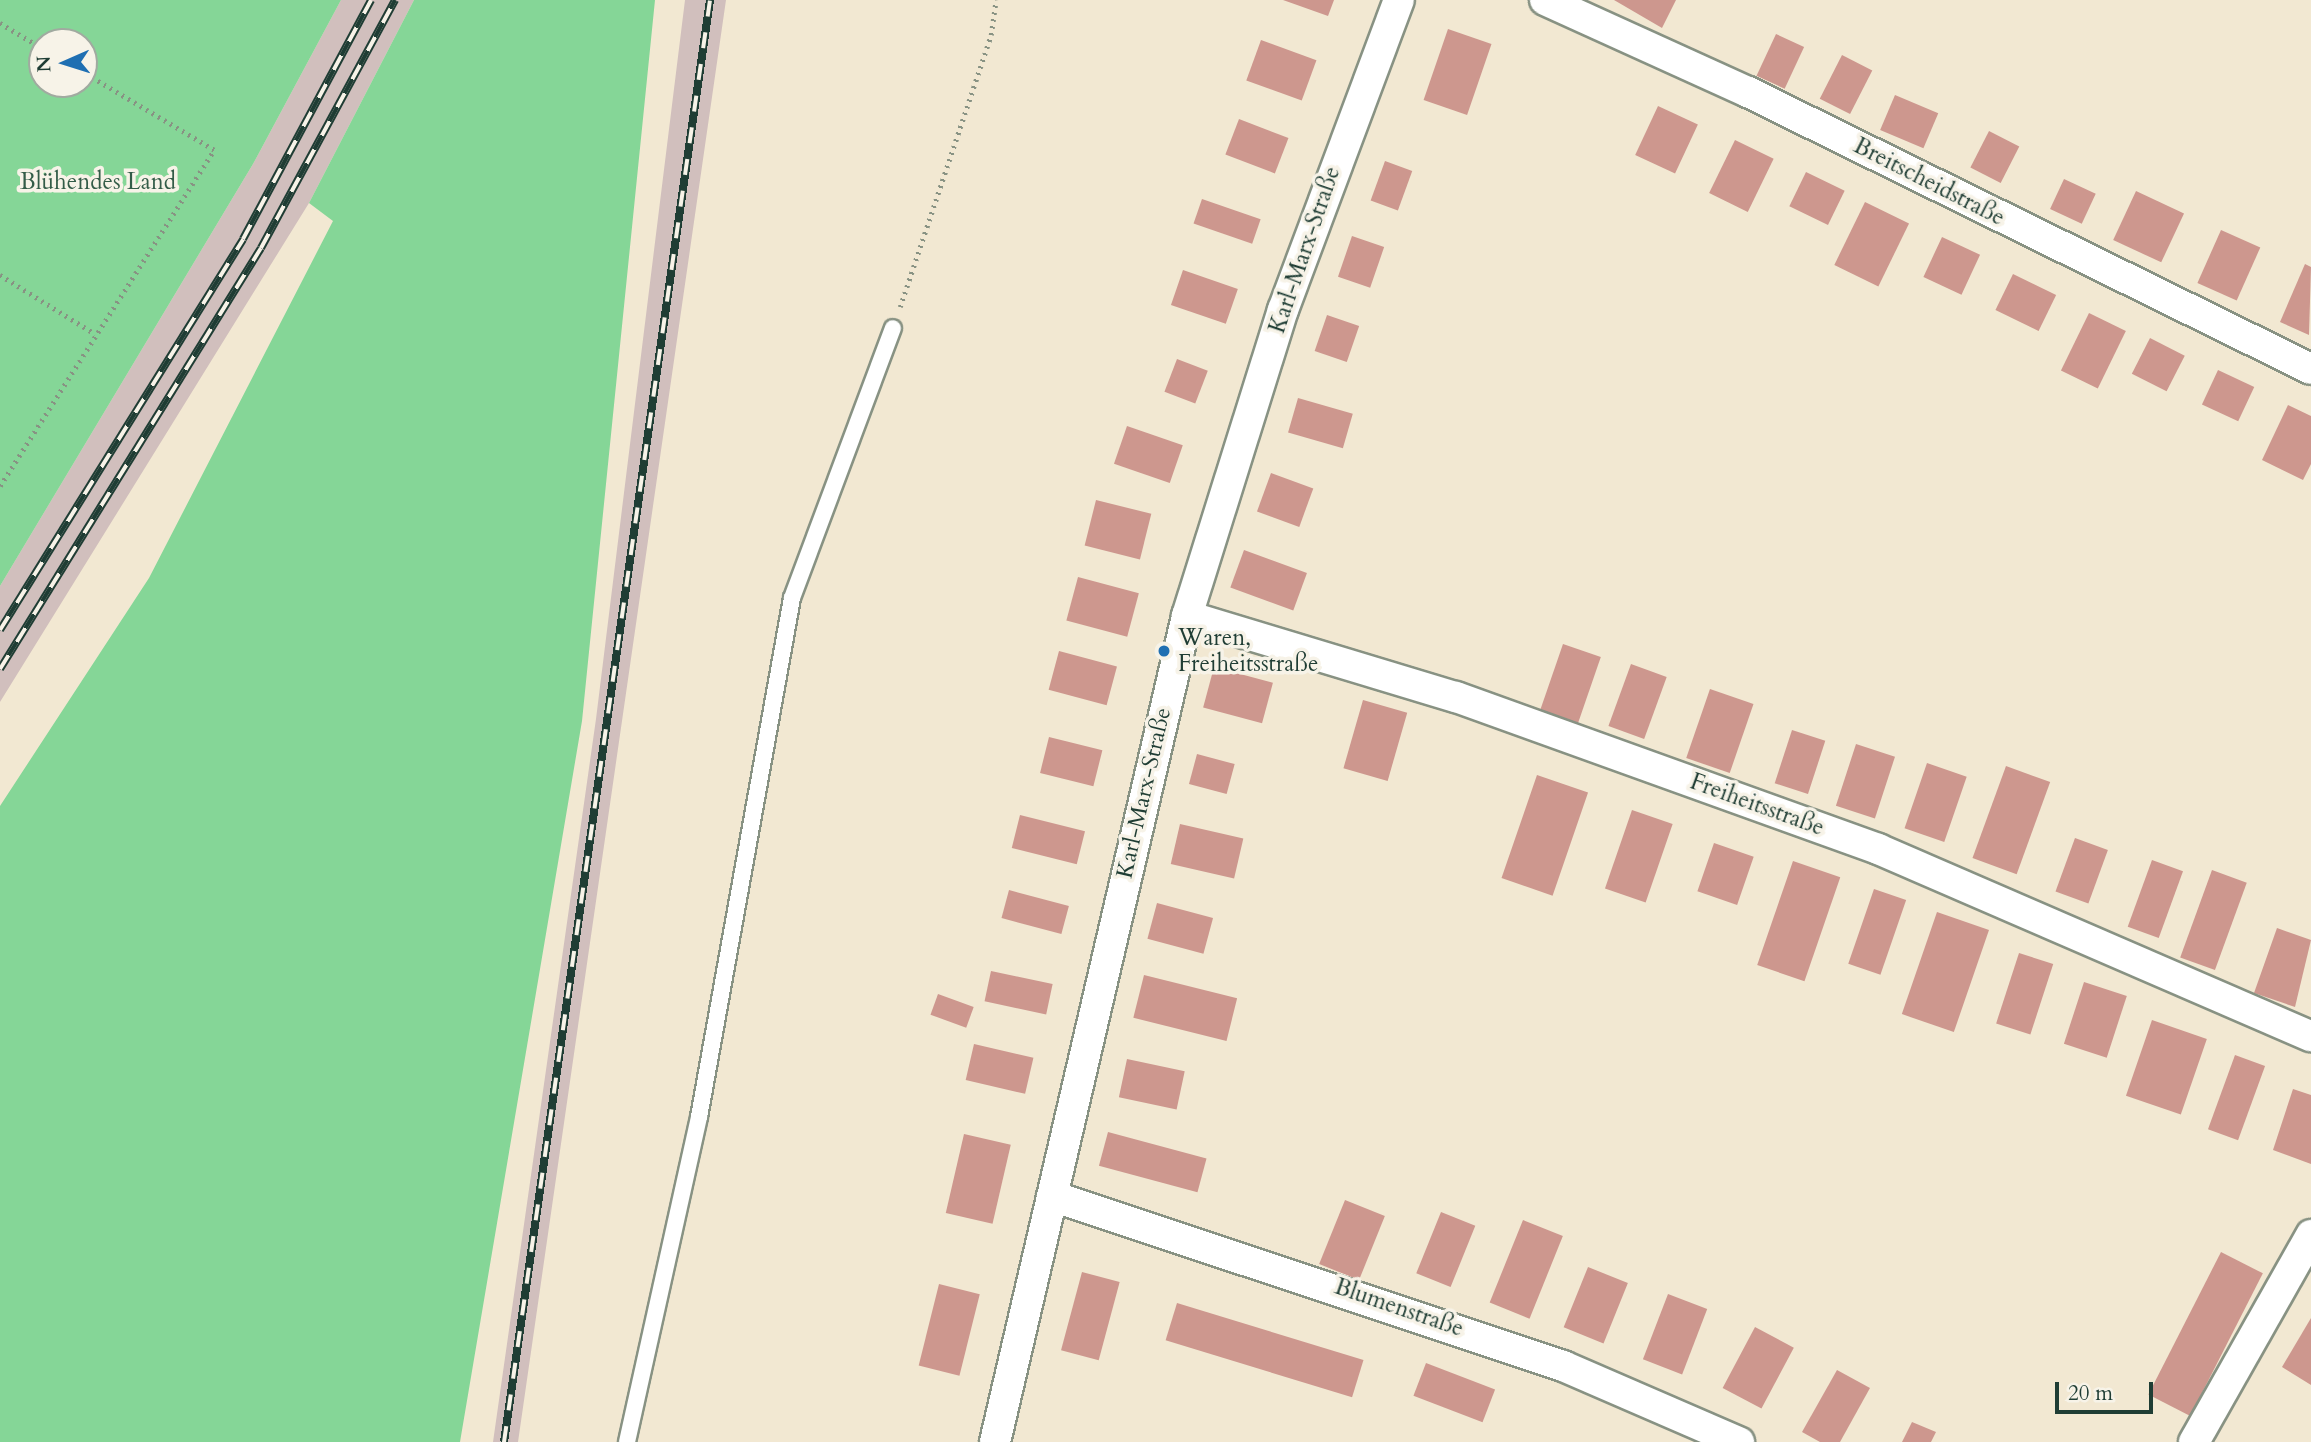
<!DOCTYPE html>
<html>
<head>
<meta charset="utf-8">
<style>
	body { margin:0 }
	#map { position:relative; width:2311px; height:1442px; overflow:hidden; background:#f2e8d2; font-family:Cardo,serif }
	div>[style] { position:absolute }
	.industrial>* { inset:0; background:#d1bfbd }
	.green>* { inset:0; background:#85d697 }
	.building>* { inset:0; background:#cd978e; transform-origin:0 0 }
	.path>* { height:4.5px; margin-top:-2.25px; transform-origin:0; background:repeating-linear-gradient(90deg,#889283 0 2px,transparent 0 7px) }
	.roads { filter:drop-shadow(2px 0 #889283) drop-shadow(-2px 0 #889283) drop-shadow(0 2px #889283) drop-shadow(0 -2px #889283) }
	.lane>* { height:16px; margin:-8px; padding:0 8px; transform-origin:8px; border-radius:8px; background:#fff }
	.street>* { height:30px; margin:-15px; padding:0 15px; transform-origin:15px; border-radius:15px; background:#fff }
	.rail>* { height:8px; margin-top:-4px; transform-origin:0; background:repeating-linear-gradient(90deg,#f7f3e8 0 16px,#1f3d34 0 32px); box-sizing:border-box; border-block:2px solid #1f3d34 }
	.dots>* { width:19px; height:19px; translate:-50% -50%; box-sizing:border-box; border:4px solid #f7f3e8; border-radius:50% }
	span { translate:-50% -50%; white-space:nowrap; text-align:center; line-height:1.15; -webkit-text-stroke:7px #f7f3e8; paint-order:stroke }
	.park-label { font-size:23px; color:#335c48 }
	.street-label { font-size:23px; color:#1f3d34 }
	.poi-label { font-size:23px; color:#1f3d34 }
	.left { translate:0 -50%; text-align:left }
	.north { position:absolute; left:28px; top:28px; width:70px; height:70px; box-sizing:border-box; background:#f7f3e8; border:2px solid #a1aaa0; border-radius:50%; rotate:267deg; font-size:19px; font-weight:700; line-height:28px; text-align:center; color:#1f3d34 }
	.north::after { content:''; display:block; margin:auto; width:24px; height:32px; background:#1f6fb2; clip-path:polygon(50% 0,100% 100%,50% 72%,0 100%) }
	.scale { position:absolute; left:2055px; top:1382px; width:98px; height:32px; box-sizing:border-box; border:4px solid #1f3d34; border-top:0; padding-left:9px; font-size:21px; line-height:24px; white-space:nowrap; color:#1f3d34; -webkit-text-stroke:5px #f7f3e8; paint-order:stroke }
</style>
</head>
<body>
<div id="map">
	<div class="industrial">
		<div style="clip-path:polygon(341px 0,414px 0,309px 203px,0 702px,0 586px,253px 164px)"></div>
		<div style="clip-path:polygon(685px 0,726px 0,518px 1442px,493px 1442px,596px 719px)"></div>
	</div>
	<div class="green">
		<div style="clip-path:polygon(evenodd,0 0,341px 0,253px 164px,0 586px,0 0,42px 42px,84px 42px,84px 84px,42px 84px,42px 42px)"></div>
		<div style="clip-path:polygon(414px 0,655px 0,582px 721px,460px 1442px,0 1442px,0 806px,149px 578px,333px 221px,309px 203px)"></div>
	</div>
	<div class="building">
		<div style="clip-path:polygon(1283px 0,1334px 0,1328px 16px)"></div>
		<div style="clip-path:polygon(1614px 0,1676px 0,1662px 28px)"></div>
		<div style="left:1448px;top:29px;width:46px;height:75px;rotate:19deg"></div>
		<div style="left:1776px;top:34px;width:31px;height:46px;rotate:25deg"></div>
		<div style="left:1261px;top:40px;width:59px;height:43px;rotate:20deg"></div>
		<div style="left:1842px;top:55px;width:34px;height:49px;rotate:27deg"></div>
		<div style="left:1895px;top:95px;width:47px;height:38px;rotate:23deg"></div>
		<div style="left:1658px;top:106px;width:44px;height:54px;rotate:25deg"></div>
		<div style="left:1239px;top:119px;width:53px;height:38px;rotate:21deg"></div>
		<div style="left:1989px;top:131px;width:34px;height:41px;rotate:27deg"></div>
		<div style="left:1735px;top:140px;width:43px;height:59px;rotate:26deg"></div>
		<div style="left:1385px;top:161px;width:29px;height:42px;rotate:20deg"></div>
		<div style="left:1806px;top:172px;width:43px;height:38px;rotate:26deg"></div>
		<div style="left:2064px;top:179px;width:35px;height:33px;rotate:25deg"></div>
		<div style="left:2136px;top:191px;width:53px;height:54px;rotate:25deg"></div>
		<div style="left:1202px;top:199px;width:62px;height:26px;rotate:19deg"></div>
		<div style="left:1865px;top:202px;width:49px;height:70px;rotate:26deg"></div>
		<div style="left:2221px;top:230px;width:43px;height:58px;rotate:24deg"></div>
		<div style="left:1352px;top:236px;width:34px;height:43px;rotate:19deg"></div>
		<div style="left:1942px;top:237px;width:42px;height:44px;rotate:25deg"></div>
		<div style="clip-path:polygon(2305px 264px,2311px 267px,2309px 335px,2280px 322px)"></div>
		<div style="left:1183px;top:270px;width:58px;height:37px;rotate:19deg"></div>
		<div style="left:2013px;top:274px;width:48px;height:40px;rotate:26deg"></div>
		<div style="left:2089px;top:313px;width:41px;height:64px;rotate:26deg"></div>
		<div style="left:1327px;top:315px;width:34px;height:38px;rotate:19deg"></div>
		<div style="left:2150px;top:338px;width:39px;height:40px;rotate:27deg"></div>
		<div style="left:1177px;top:359px;width:33px;height:35px;rotate:21deg"></div>
		<div style="left:2218px;top:370px;width:40px;height:38px;rotate:25deg"></div>
		<div style="left:1298px;top:398px;width:57px;height:36px;rotate:16deg"></div>
		<div style="clip-path:polygon(2288px 405px,2311px 416px,2311px 464px,2303px 480px,2262px 460px)"></div>
		<div style="left:1127px;top:426px;width:59px;height:40px;rotate:19deg"></div>
		<div style="left:1271px;top:473px;width:45px;height:41px;rotate:20deg"></div>
		<div style="left:1096px;top:500px;width:57px;height:47px;rotate:14deg"></div>
		<div style="left:1244px;top:550px;width:67px;height:40px;rotate:20deg"></div>
		<div style="left:1078px;top:577px;width:63px;height:45px;rotate:15deg"></div>
		<div style="left:1563px;top:644px;width:40px;height:72px;rotate:19deg"></div>
		<div style="left:1059px;top:651px;width:60px;height:40px;rotate:15deg"></div>
		<div style="left:1631px;top:664px;width:38px;height:66px;rotate:20deg"></div>
		<div style="left:1214px;top:667px;width:61px;height:42px;rotate:15deg"></div>
		<div style="left:1710px;top:689px;width:46px;height:73px;rotate:19deg"></div>
		<div style="left:1363px;top:700px;width:46px;height:71px;rotate:16deg"></div>
		<div style="left:1792px;top:730px;width:35px;height:56px;rotate:18deg"></div>
		<div style="left:1049px;top:737px;width:55px;height:37px;rotate:14deg"></div>
		<div style="left:1856px;top:744px;width:41px;height:65px;rotate:18deg"></div>
		<div style="left:1197px;top:754px;width:39px;height:31px;rotate:15deg"></div>
		<div style="left:1927px;top:763px;width:42px;height:69px;rotate:19deg"></div>
		<div style="left:2006px;top:766px;width:47px;height:98px;rotate:20deg"></div>
		<div style="left:1537px;top:775px;width:54px;height:109px;rotate:19deg"></div>
		<div style="left:1632px;top:810px;width:43px;height:83px;rotate:19deg"></div>
		<div style="left:1020px;top:815px;width:67px;height:34px;rotate:14deg"></div>
		<div style="left:1180px;top:824px;width:65px;height:41px;rotate:13deg"></div>
		<div style="left:2075px;top:838px;width:35px;height:57px;rotate:20deg"></div>
		<div style="left:1714px;top:843px;width:42px;height:51px;rotate:19deg"></div>
		<div style="left:2152px;top:860px;width:33px;height:71px;rotate:20deg"></div>
		<div style="left:1793px;top:861px;width:50px;height:110px;rotate:19deg"></div>
		<div style="left:2212px;top:870px;width:37px;height:93px;rotate:20deg"></div>
		<div style="left:1874px;top:889px;width:34px;height:79px;rotate:19deg"></div>
		<div style="left:1009px;top:890px;width:62px;height:29px;rotate:15deg"></div>
		<div style="left:1157px;top:903px;width:58px;height:37px;rotate:15deg"></div>
		<div style="left:1937px;top:912px;width:55px;height:108px;rotate:19deg"></div>
		<div style="clip-path:polygon(2277px 928px,2311px 940px,2295px 1007px,2254px 993px)"></div>
		<div style="left:2019px;top:953px;width:36px;height:74px;rotate:18deg"></div>
		<div style="left:991px;top:971px;width:63px;height:31px;rotate:12deg"></div>
		<div style="left:1144px;top:975px;width:96px;height:44px;rotate:14deg"></div>
		<div style="left:2084px;top:982px;width:45px;height:65px;rotate:18deg"></div>
		<div style="left:938px;top:994px;width:38px;height:22px;rotate:20deg"></div>
		<div style="left:2152px;top:1020px;width:58px;height:80px;rotate:19deg"></div>
		<div style="left:974px;top:1044px;width:61px;height:37px;rotate:13deg"></div>
		<div style="left:2235px;top:1055px;width:32px;height:79px;rotate:20deg"></div>
		<div style="left:1127px;top:1059px;width:59px;height:39px;rotate:12deg"></div>
		<div style="clip-path:polygon(2293px 1089px,2311px 1095px,2311px 1164px,2273px 1150px)"></div>
		<div style="left:1108px;top:1132px;width:102px;height:35px;rotate:15deg"></div>
		<div style="left:964px;top:1134px;width:48px;height:81px;rotate:13deg"></div>
		<div style="left:1345px;top:1200px;width:43px;height:69px;rotate:22deg"></div>
		<div style="left:1441px;top:1212px;width:37px;height:66px;rotate:22deg"></div>
		<div style="left:1523px;top:1220px;width:43px;height:89px;rotate:22deg"></div>
		<div style="left:2221px;top:1252px;width:47px;height:160px;rotate:27deg"></div>
		<div style="left:1588px;top:1267px;width:43px;height:65px;rotate:22deg"></div>
		<div style="left:1082px;top:1272px;width:39px;height:81px;rotate:15deg"></div>
		<div style="left:939px;top:1284px;width:42px;height:84px;rotate:14deg"></div>
		<div style="left:1668px;top:1294px;width:42px;height:70px;rotate:21deg"></div>
		<div style="left:1177px;top:1303px;width:195px;height:39px;rotate:17deg"></div>
		<div style="clip-path:polygon(2311px 1318px,2311px 1385px,2282px 1367px)"></div>
		<div style="left:1755px;top:1327px;width:44px;height:69px;rotate:28deg"></div>
		<div style="left:1426px;top:1363px;width:74px;height:35px;rotate:21deg"></div>
		<div style="clip-path:polygon(1837px 1370px,1870px 1388px,1840px 1442px,1820px 1442px,1802px 1432px)"></div>
		<div style="clip-path:polygon(1912px 1422px,1936px 1432px,1931px 1442px,1902px 1442px)"></div>
	</div>
	<div class="path">
		<div style="left:0;top:23px;width:49px;rotate:30.8deg"></div>
		<div style="left:0;top:275px;width:112px;rotate:31.8deg"></div>
		<div style="left:900px;top:307px;width:287px;rotate:-71.5deg"></div>
		<div style="left:991px;top:35px;width:35px;rotate:-82deg"></div>
		<div style="left:0;top:486px;width:398px;rotate:-57.5deg"></div>
		<div style="left:214px;top:150px;width:151px;rotate:-149.4deg"></div>
	</div>
	<div class="roads">
		<div class="lane">
			<div style="left:627px;top:1442px;width:333px;rotate:-77.5deg"></div>
			<div style="left:699px;top:1117px;width:527px;rotate:-79.84deg"></div>
			<div style="left:792px;top:598px;width:288px;rotate:-69.5deg"></div>
		</div>
		<div class="street">
			<div style="left:1545px;top:0;width:223px;rotate:24.4deg"></div>
			<div style="left:1748px;top:92px;width:627px;rotate:26.2deg"></div>
			<div style="left:1187px;top:616px;width:281px;rotate:16.8deg"></div>
			<div style="left:1456px;top:697px;width:449px;rotate:19.8deg"></div>
			<div style="left:1878px;top:849px;width:472px;rotate:23.4deg"></div>
			<div style="left:1052px;top:1196px;width:539px;rotate:18.4deg"></div>
			<div style="left:1563px;top:1366px;width:192px;rotate:23.4deg"></div>
			<div style="left:995px;top:1442px;width:848px;rotate:-76.91deg"></div>
			<div style="left:1187px;top:616px;width:321px;rotate:-72.6deg"></div>
			<div style="left:1283px;top:310px;width:331px;rotate:-69.5deg"></div>
			<div style="left:2194px;top:1442px;width:238px;rotate:-60.5deg"></div>
		</div>
	</div>
	<div class="rail">
		<div style="left:0;top:630px;width:460px;rotate:-58.1deg"></div>
		<div style="left:243px;top:239px;width:271px;rotate:-61.8deg"></div>
		<div style="left:0;top:669px;width:495px;rotate:-58.2deg"></div>
		<div style="left:261px;top:248px;width:282px;rotate:-61.6deg"></div>
		<div style="left:504px;top:1442px;width:1457px;rotate:-81.87deg"></div>
	</div>
	<div class="dots">
		<div style="left:1164px;top:651px;background:#1f6fb2"></div>
	</div>
	<div class="park-label">
		<span style="left:98px;top:182px">Blühendes Land</span>
	</div>
	<div class="street-label">
		<span style="left:1929px;top:182px;rotate:27deg">Breitscheidstraße</span>
		<span style="left:1305px;top:250px;rotate:-71deg">Karl-Marx-Straße</span>
		<span style="left:1144px;top:793px;rotate:-77deg">Karl-Marx-Straße</span>
		<span style="left:1757px;top:805px;rotate:20deg">Freiheitsstraße</span>
		<span style="left:1399px;top:1308px;rotate:19deg">Blumenstraße</span>
	</div>
	<div class="poi-label">
		<span class="left" style="left:1178px;top:651px">Waren,<br>Freiheitsstraße</span>
	</div>
	<div class="north">N</div>
	<div class="scale">20 m</div>
</div>
</body>
</html>
